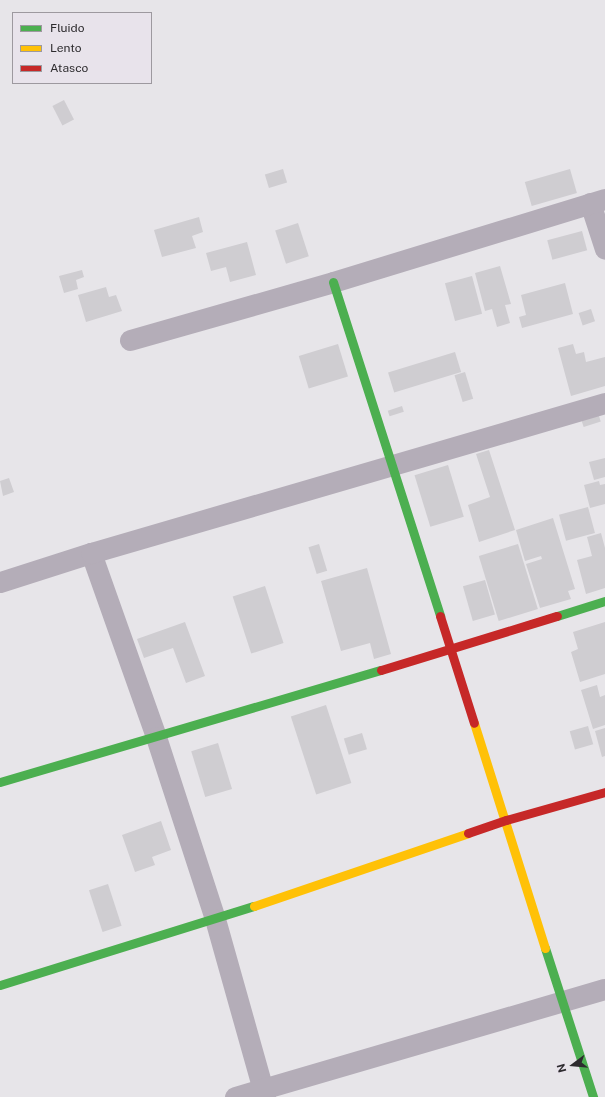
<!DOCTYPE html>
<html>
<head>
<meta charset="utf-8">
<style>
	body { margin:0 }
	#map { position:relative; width:605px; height:1097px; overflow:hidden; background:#e7e5e9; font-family:"Public Sans",sans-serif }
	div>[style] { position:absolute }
	.building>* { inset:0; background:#cfcdd1; transform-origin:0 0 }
	.street>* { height:21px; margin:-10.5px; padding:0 10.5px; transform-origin:10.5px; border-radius:10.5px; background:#b4adb8 }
	.fast>* { height:9px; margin:-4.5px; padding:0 4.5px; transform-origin:4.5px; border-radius:4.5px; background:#4caf50 }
	.slow>* { height:9px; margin:-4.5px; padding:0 4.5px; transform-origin:4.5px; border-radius:4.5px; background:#ffc107 }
	.jam>* { height:9px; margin:-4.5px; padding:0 4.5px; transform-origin:4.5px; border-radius:4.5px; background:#c62828 }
	span { translate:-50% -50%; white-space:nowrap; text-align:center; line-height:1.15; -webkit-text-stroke:3px #e8e3eb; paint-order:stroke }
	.legend { position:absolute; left:12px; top:12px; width:140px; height:72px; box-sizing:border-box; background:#e8e3eb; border:1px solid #9d999f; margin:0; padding:5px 7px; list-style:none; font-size:12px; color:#2d2b2e }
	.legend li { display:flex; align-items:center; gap:8px; height:20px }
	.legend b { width:20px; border:1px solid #9d999f }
	.north { position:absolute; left:553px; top:1045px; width:40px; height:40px; -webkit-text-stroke:3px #e8e3eb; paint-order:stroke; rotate:254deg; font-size:11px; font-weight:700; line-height:16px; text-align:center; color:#2d2b2e }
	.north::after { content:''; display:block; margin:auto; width:14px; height:18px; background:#2d2b2e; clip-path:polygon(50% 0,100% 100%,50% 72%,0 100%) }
</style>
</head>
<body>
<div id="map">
	<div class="building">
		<div style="left:64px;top:100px;width:22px;height:13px;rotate:63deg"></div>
		<div style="left:283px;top:169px;width:14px;height:19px;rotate:73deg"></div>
		<div style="left:570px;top:169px;width:25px;height:47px;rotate:74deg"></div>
		<div style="clip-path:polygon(199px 217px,203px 232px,192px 236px,196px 248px,162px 257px,154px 230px)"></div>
		<div style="left:298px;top:223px;width:35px;height:24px;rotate:72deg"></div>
		<div style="left:582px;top:231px;width:20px;height:36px;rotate:75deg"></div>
		<div style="clip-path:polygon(247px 242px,256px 275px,230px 282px,226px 267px,211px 271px,206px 253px)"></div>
		<div style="clip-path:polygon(500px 266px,511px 304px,505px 305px,510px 323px,497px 327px,492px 309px,485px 311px,475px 273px)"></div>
		<div style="clip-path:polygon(82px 270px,84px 277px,76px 280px,78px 289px,64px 293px,59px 276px)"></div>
		<div style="left:472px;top:276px;width:39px;height:28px;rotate:75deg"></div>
		<div style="clip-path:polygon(565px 283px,573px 314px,522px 328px,519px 317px,526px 315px,521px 295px)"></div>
		<div style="clip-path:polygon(106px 287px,109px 297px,116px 295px,122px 311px,86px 322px,78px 295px)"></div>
		<div style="left:591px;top:309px;width:13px;height:13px;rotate:72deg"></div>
		<div style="left:338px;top:344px;width:34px;height:41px;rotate:73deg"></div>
		<div style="clip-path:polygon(573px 344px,576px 354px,584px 352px,586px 362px,605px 357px,605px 386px,571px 396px,558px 348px)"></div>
		<div style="left:455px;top:352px;width:21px;height:70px;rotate:73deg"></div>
		<div style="left:465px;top:372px;width:28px;height:11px;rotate:73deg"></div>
		<div style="left:402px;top:406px;width:6px;height:15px;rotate:72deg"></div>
		<div style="left:598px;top:413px;width:9px;height:18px;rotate:72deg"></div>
		<div style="clip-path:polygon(489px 450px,515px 530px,479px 542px,468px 505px,490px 497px,476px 454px)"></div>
		<div style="clip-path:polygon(605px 458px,605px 477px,594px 480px,589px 462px)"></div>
		<div style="left:448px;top:465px;width:54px;height:35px;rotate:73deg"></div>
		<div style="clip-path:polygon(9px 478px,14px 492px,3px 496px,0 481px)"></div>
		<div style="clip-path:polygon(599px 481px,600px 485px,605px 484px,605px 504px,590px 508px,584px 485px)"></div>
		<div style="left:588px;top:507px;width:27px;height:30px;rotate:75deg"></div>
		<div style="clip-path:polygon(553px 518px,575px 589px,568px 591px,571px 599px,540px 608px,526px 564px,542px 559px,541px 556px,525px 561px,516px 530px)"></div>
		<div style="clip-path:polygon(601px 533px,605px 548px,605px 588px,586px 594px,577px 560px,592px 556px,587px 537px)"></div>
		<div style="left:319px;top:544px;width:28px;height:11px;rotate:73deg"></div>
		<div style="left:518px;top:544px;width:68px;height:41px;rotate:73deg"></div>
		<div style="clip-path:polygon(367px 568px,391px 654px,374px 659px,370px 643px,341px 651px,321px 581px)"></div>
		<div style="left:485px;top:580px;width:36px;height:23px;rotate:74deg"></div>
		<div style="left:265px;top:586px;width:60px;height:34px;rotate:72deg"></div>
		<div style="clip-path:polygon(185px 622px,205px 676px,186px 683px,173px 648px,144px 658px,137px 639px)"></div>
		<div style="clip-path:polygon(605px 622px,605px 674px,580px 682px,571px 652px,578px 649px,573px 632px)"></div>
		<div style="clip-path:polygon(597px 685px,600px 697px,605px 695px,605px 725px,593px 729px,581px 690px)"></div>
		<div style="left:326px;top:705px;width:82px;height:37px;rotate:72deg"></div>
		<div style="left:588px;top:726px;width:19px;height:19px;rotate:74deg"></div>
		<div style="clip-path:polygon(605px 728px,605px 756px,602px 757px,595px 731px)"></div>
		<div style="left:362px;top:733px;width:17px;height:19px;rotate:73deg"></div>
		<div style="left:218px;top:743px;width:48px;height:28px;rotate:73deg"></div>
		<div style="clip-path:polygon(161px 821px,171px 850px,152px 857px,155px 865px,135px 872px,122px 835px)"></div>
		<div style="left:108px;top:884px;width:44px;height:20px;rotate:72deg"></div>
	</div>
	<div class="street">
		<div style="left:590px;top:203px;width:48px;rotate:71.9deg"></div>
		<div style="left:130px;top:340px;width:211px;rotate:-15.9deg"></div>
		<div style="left:333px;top:282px;width:284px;rotate:-17deg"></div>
		<div style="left:91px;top:553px;width:195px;rotate:70.5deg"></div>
		<div style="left:156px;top:737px;width:191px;rotate:72deg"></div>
		<div style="left:215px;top:919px;width:185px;rotate:74.3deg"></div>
		<div style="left:0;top:582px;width:96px;rotate:-17.7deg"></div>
		<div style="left:91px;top:553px;width:535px;rotate:-16.27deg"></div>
		<div style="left:235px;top:1097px;width:385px;rotate:-16.3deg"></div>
	</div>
	<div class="fast">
		<div style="left:333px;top:282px;width:351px;rotate:72.2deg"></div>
		<div style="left:557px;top:616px;width:50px;rotate:-17.4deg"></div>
		<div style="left:0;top:782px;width:397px;rotate:-16.4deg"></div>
		<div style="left:545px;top:948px;width:157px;rotate:72.1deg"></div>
		<div style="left:0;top:985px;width:266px;rotate:-17.3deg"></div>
	</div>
	<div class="slow">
		<div style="left:474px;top:723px;width:236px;rotate:72.5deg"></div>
		<div style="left:254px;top:906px;width:226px;rotate:-18.8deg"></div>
	</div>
	<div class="jam">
		<div style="left:440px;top:616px;width:112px;rotate:72.4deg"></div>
		<div style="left:381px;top:670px;width:184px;rotate:-17.1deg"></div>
		<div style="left:468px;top:833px;width:40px;rotate:-18.9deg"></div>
		<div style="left:506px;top:820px;width:103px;rotate:-15.8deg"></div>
	</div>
	<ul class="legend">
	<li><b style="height:5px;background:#4caf50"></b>Fluido</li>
	<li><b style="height:5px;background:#ffc107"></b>Lento</li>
	<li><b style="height:5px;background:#c62828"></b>Atasco</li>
	</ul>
	<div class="north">N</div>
</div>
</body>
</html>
